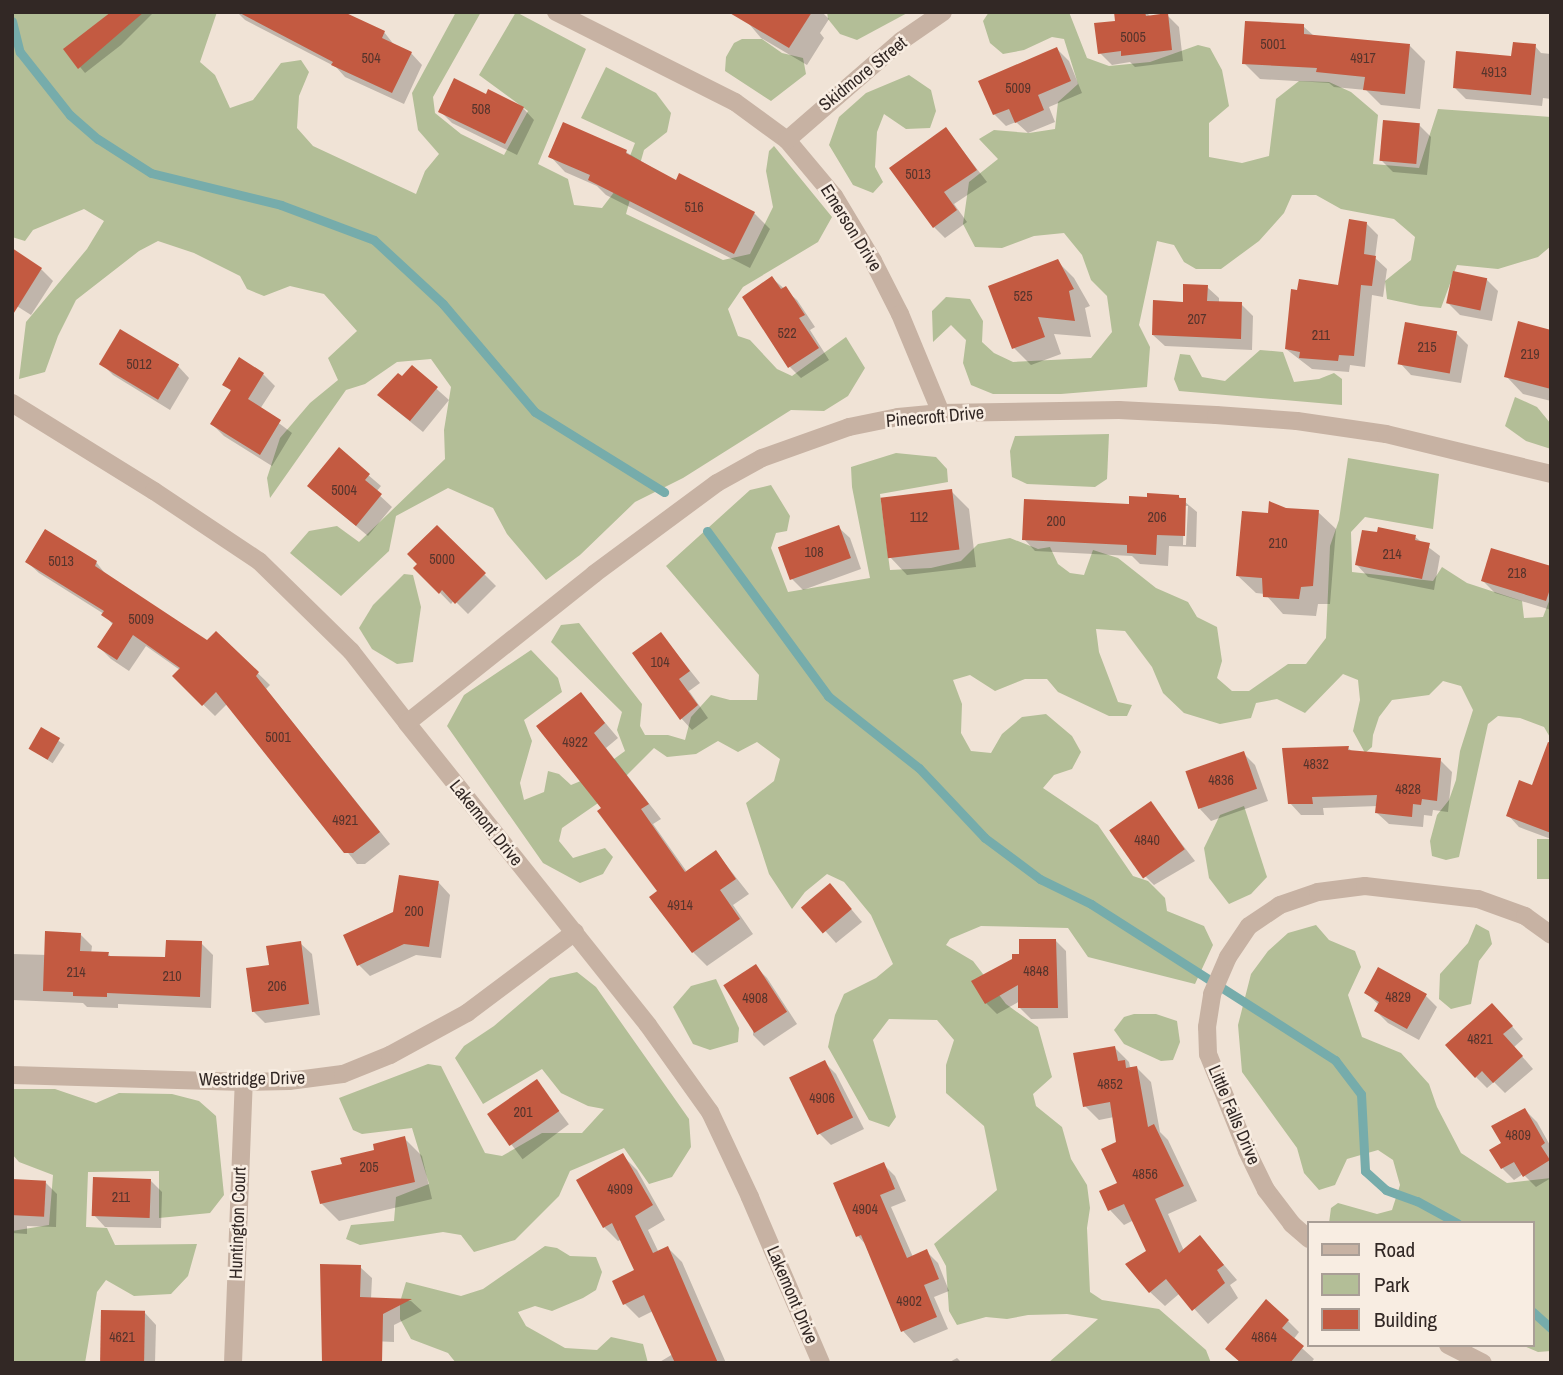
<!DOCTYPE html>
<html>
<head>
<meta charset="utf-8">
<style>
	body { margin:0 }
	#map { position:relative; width:1563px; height:1375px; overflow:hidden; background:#f0e3d6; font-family:"Archivo Narrow",sans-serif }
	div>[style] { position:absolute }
	.green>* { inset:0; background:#b3be97; transform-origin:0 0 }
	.shadow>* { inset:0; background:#0003; transform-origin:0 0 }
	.stream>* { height:9px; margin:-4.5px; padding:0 4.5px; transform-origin:4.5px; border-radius:4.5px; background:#76acab }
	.building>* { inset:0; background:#c35a41; transform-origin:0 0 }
	.minor>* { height:18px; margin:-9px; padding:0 9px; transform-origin:9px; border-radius:9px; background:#c7b2a3 }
	.tertiary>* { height:18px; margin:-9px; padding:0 9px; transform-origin:9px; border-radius:9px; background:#c7b2a3 }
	span { translate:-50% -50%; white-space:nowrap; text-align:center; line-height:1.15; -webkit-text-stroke:5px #f8ede2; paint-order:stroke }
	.number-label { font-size:14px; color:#56342c }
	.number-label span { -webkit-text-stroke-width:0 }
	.street-label { font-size:18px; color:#322825 }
	.frame { position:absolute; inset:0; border:14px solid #322825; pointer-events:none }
	.legend { position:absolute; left:1307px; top:1221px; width:228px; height:126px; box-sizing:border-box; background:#f8ede2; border:2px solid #a99e96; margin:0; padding:9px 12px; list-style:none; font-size:21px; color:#322825 }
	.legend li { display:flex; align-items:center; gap:14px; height:35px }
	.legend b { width:35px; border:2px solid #a99e96 }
</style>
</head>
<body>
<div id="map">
	<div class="green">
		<div style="clip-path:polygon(12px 12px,217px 12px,200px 62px,215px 75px,230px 108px,253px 100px,281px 63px,301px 60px,309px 72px,299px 96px,297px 128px,313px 146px,416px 194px,425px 171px,439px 154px,418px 130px,412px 93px,456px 12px,481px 12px,433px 97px,435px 113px,461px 134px,504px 155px,528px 111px,479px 75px,516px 12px,586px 49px,538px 164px,568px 179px,574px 205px,602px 208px,618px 187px,635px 143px,581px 118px,606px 67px,656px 93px,671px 113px,667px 132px,644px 150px,626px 214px,723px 260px,750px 254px,773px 207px,766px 171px,769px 151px,774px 146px,832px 217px,818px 242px,743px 287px,728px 309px,738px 336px,750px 340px,777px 369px,792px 376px,846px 337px,865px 368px,848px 396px,824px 411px,791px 410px,683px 478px,635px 502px,580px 555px,546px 580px,507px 534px,493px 508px,448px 488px,396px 516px,389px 551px,341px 596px,290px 553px,309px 531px,337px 526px,359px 542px,445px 459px,444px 430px,451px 387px,431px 359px,397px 362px,365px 384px,346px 390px,270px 498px,267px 478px,280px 438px,310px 403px,338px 380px,328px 358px,357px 331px,324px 294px,290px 286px,264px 296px,247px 289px,240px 276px,194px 253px,158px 241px,139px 251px,76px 300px,58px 336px,45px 372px,19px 379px,26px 322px,87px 249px,104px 221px,84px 209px,33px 230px,25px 241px,12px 237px)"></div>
		<div style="clip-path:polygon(827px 12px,909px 12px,857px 40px,840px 34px,828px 19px)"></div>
		<div style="clip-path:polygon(989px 12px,1069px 12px,1087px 58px,1109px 66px,1150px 62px,1198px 45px,1210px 48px,1222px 70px,1229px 106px,1209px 123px,1209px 157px,1242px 163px,1269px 156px,1276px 99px,1299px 81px,1329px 82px,1351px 92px,1378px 115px,1373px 164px,1419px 168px,1438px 109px,1551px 117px,1551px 246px,1538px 257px,1498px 269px,1457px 265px,1441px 308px,1420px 306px,1387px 299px,1385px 281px,1411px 260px,1415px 237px,1394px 219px,1341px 209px,1316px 195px,1292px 195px,1284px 213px,1259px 241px,1221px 269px,1196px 269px,1184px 262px,1174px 245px,1157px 241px,1139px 325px,1150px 347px,1147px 387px,1061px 394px,993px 394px,971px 385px,963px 363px,966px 340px,951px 325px,933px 342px,932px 311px,946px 297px,970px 299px,983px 321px,982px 342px,994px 353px,1013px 362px,1091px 358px,1112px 332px,1107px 296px,1091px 280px,1082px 255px,1064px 233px,1034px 236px,1002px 248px,975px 247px,963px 224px,969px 182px,998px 159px,979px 139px,994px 130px,1029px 133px,1055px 129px,1058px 102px,1078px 84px,1064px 39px,1052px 37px,1024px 50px,1003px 54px,990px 43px,983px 21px)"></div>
		<div style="clip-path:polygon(742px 39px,762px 39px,782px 53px,803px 58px,806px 74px,771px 101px,725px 71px,726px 57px,734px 43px)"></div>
		<div style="clip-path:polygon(909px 75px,931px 90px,936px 111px,930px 128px,906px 129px,884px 114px,877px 132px,875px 167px,883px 182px,873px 193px,853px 185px,829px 145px,839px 117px,866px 93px)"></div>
		<div style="clip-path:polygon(1260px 350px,1283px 352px,1294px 382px,1319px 379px,1334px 373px,1342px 379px,1342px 405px,1179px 391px,1174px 379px,1180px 354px,1190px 355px,1202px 377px,1225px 381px)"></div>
		<div style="clip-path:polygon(1515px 397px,1537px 407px,1551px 424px,1551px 449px,1526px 441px,1505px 426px)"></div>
		<div style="clip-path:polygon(1109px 434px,1107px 479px,1095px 487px,1027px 484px,1012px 477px,1010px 451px,1015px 436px)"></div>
		<div style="clip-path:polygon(896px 453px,936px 457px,947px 469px,948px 482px,880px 494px,890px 570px,931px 568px,961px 561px,978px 544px,1010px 538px,1038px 549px,1050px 547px,1058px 564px,1070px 573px,1084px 575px,1093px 550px,1118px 558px,1156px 588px,1188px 602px,1197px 617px,1217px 627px,1222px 661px,1217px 678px,1232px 691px,1249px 691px,1288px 664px,1306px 664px,1326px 638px,1330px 546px,1339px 520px,1348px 458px,1439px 474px,1433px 529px,1365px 517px,1351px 532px,1352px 572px,1433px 581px,1442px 567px,1467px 583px,1522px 601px,1524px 618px,1543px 617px,1551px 596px,1551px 739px,1544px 727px,1520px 718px,1498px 716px,1488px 724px,1459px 857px,1446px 860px,1432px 856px,1430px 841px,1437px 815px,1449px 800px,1456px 780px,1460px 751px,1473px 710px,1461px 686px,1443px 681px,1429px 695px,1392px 700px,1379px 717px,1373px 735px,1372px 747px,1365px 753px,1353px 731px,1360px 700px,1358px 680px,1343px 674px,1305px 713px,1277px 699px,1256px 703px,1251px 718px,1220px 724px,1184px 713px,1163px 693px,1152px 667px,1125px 631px,1096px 629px,1099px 652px,1118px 702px,1132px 705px,1127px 716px,1109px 716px,1058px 692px,1047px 679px,1025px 679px,995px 691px,970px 675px,953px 680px,962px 704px,961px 733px,971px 751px,991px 753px,1002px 734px,1022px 717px,1046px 714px,1072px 736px,1081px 752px,1072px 769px,1054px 775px,1043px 788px,1098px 825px,1133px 876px,1148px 881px,1165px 898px,1167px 911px,1204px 926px,1213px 945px,1195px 984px,1088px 957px,1068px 928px,981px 926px,950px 939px,946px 945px,973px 961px,1006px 1004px,1038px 1027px,1052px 1077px,1033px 1094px,1036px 1106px,1062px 1127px,1071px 1159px,1087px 1185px,1090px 1208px,1087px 1228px,1090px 1292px,1102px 1300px,1159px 1309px,1206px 1350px,1211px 1363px,1048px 1363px,1098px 1319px,1067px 1314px,1028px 1315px,1007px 1319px,986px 1317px,957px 1325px,949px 1311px,946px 1266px,934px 1244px,997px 1190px,984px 1126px,946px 1093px,946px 1065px,954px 1040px,937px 1020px,889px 1019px,873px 1040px,896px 1117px,889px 1127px,869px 1120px,828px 1047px,835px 1015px,844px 994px,876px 978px,893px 964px,871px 915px,844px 882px,827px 874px,805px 892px,792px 909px,769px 874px,746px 803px,774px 781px,780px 759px,757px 742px,738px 752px,718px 741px,696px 754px,667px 757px,654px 748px,601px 801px,562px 828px,559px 841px,573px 858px,605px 848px,613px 857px,603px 874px,580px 883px,543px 863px,447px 726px,464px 695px,531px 650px,558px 678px,562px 692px,524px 720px,532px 741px,520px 783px,524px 800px,544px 792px,548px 771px,559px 774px,571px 785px,588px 778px,625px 751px,617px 730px,622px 712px,551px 642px,561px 625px,579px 623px,642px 704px,640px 726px,645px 735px,668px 735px,685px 740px,691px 717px,711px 695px,730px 700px,757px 700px,759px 675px,666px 566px,750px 490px,771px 485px,790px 516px,787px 531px,776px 533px,771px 548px,788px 592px,870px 578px,852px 487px,851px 467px)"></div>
		<div style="clip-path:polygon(404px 574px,413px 575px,421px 607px,413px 662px,397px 664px,372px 649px,359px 628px,373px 605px)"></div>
		<div style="clip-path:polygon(1244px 806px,1267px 877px,1251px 894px,1229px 904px,1209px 878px,1204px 848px,1220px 815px)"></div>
		<div style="left:1551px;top:839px;width:40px;height:14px;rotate:90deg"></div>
		<div style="clip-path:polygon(1476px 924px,1489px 931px,1492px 944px,1479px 961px,1471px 1004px,1451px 1009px,1439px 999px,1440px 974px,1468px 943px)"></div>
		<div style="clip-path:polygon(1316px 925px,1329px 940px,1355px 951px,1361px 967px,1348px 995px,1362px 1037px,1401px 1053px,1429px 1084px,1437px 1107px,1461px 1153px,1507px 1183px,1551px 1178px,1551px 1351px,1538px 1352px,1522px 1345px,1533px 1345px,1533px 1223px,1329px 1223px,1331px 1208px,1338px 1203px,1377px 1214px,1392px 1210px,1400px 1185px,1393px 1160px,1378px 1150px,1347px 1159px,1335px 1185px,1319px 1190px,1304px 1173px,1297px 1148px,1242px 1072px,1238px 1025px,1251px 974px,1268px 951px,1288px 933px)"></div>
		<div style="clip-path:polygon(577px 972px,596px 987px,689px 1119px,691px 1147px,672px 1177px,649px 1184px,624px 1148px,570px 1171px,559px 1196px,515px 1240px,474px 1252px,461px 1235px,443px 1232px,360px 1245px,346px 1239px,351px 1225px,394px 1221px,396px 1197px,429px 1184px,412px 1128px,362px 1134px,353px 1130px,339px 1098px,428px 1064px,441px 1066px,485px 1153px,502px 1156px,542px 1133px,582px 1133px,604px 1109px,588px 1106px,561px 1093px,542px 1069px,483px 1104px,455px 1058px,464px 1046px,494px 1026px,550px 978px)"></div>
		<div style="clip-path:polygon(716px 979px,739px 1028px,738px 1042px,710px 1050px,693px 1044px,673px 1007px,691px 986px)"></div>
		<div style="clip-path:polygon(1134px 1014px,1156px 1014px,1177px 1021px,1180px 1042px,1173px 1060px,1161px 1061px,1124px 1044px,1114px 1030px,1124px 1017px)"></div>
		<div style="clip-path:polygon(12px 1089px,55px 1089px,96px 1103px,119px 1093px,172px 1094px,199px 1101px,216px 1116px,224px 1195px,210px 1213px,159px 1218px,159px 1171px,88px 1172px,86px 1227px,107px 1228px,115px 1245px,197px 1244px,188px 1276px,171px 1294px,134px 1296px,106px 1280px,97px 1292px,85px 1363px,12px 1363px,12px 1231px,49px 1225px,53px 1175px,19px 1162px,12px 1154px)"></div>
		<div style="clip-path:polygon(545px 1246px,557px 1248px,570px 1256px,596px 1257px,602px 1272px,596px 1290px,583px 1298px,552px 1311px,535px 1306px,518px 1312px,526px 1326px,565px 1348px,597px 1350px,611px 1337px,643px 1344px,648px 1363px,456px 1363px,448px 1353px,411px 1339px,400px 1319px,400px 1302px,406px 1282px,461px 1296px,483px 1289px)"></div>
	</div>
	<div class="shadow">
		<div style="clip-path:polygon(114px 12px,154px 12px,121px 45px,85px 73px,65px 49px)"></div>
		<div style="clip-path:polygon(237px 12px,330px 12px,384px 32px,395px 46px,411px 53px,422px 65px,404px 104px,345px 77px,336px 67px,245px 20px)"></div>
		<div style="clip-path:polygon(739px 12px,822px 12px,829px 19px,820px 33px,824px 38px,807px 65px,761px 38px)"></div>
		<div style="clip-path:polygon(1132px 12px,1146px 12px,1151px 17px,1167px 15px,1179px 27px,1183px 61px,1135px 67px,1130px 62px,1112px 65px,1100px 53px,1117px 22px)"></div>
		<div style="clip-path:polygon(1303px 26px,1314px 36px,1410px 46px,1425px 61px,1420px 109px,1381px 105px,1366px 90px,1334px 87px,1329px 83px,1260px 79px,1244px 63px)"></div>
		<div style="clip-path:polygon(1535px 46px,1541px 53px,1551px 54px,1551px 99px,1543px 98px,1542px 106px,1466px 99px,1455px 88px)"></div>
		<div style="clip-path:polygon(1057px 49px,1069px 61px,1082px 93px,1049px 107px,1055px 122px,1028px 133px,1016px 122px,1006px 126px,994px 114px)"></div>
		<div style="clip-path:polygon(486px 96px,523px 108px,534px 120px,517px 155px,452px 123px,440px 111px)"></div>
		<div style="clip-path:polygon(1419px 125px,1431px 137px,1427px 175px,1393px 172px,1381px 160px)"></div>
		<div style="clip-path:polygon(946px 129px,987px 182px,954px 204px,967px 222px,945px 238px,934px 227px)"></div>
		<div style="clip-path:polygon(626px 152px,676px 182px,754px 213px,770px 229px,750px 268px,606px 195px,597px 186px,565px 172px,550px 156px)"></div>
		<div style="clip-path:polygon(1366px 223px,1378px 235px,1375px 258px,1387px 269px,1383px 297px,1372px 295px,1365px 367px,1350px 365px,1349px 372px,1312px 369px,1286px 349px,1340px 287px)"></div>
		<div style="clip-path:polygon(1057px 261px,1074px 278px,1090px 306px,1085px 308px,1091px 337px,1054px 334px,1061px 354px,1031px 365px,1014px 348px)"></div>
		<div style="clip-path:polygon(41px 269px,53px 281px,31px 315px,12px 303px)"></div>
		<div style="clip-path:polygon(772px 278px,797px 300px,815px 327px,810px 330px,829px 360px,801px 378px,790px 367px)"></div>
		<div style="clip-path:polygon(1486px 279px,1498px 291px,1492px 321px,1460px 315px,1448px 303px)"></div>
		<div style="clip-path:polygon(1207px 287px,1219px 298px,1219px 303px,1241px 304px,1253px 316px,1252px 350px,1165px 346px,1153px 335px,1185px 303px)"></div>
		<div style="clip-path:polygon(1551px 332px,1551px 401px,1523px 394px,1506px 376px)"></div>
		<div style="clip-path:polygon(1456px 333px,1468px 345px,1461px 383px,1411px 375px,1400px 363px)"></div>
		<div style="clip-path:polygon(101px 363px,178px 366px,189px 378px,170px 410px,113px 375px)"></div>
		<div style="clip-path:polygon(412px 367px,449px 400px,423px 432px,391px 406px,403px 379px)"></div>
		<div style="clip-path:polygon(263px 374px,275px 386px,260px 409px,292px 433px,272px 466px,224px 436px,212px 424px,232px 392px,224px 384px)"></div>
		<div style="clip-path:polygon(339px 450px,381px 486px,376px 492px,392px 507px,368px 536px,321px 497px)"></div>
		<div style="clip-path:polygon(951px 491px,969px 509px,976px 567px,907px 575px,890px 557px)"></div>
		<div style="clip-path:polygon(evenodd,1178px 496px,1197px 512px,1196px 547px,1169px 546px,1168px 566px,1140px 564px,1132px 556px,1035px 551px,1024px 539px,1178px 496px,1184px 506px,1188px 506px,1186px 545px,1183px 545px,1184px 506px)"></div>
		<div style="clip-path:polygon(1286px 509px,1318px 512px,1336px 529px,1330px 604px,1318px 604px,1316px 616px,1283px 614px,1265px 594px,1256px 593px,1238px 576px,1270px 515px)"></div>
		<div style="clip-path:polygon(437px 527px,496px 586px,468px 614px,454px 600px,451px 604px,416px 568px)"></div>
		<div style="clip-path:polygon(838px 527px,850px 538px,861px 569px,803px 590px,791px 578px)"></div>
		<div style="clip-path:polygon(1415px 537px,1440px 556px,1434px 590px,1368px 577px,1357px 565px)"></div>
		<div style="clip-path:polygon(27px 562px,96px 562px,107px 576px,207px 643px,216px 633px,270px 685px,266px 689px,390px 844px,365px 864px,357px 864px,228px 703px,215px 716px,174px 676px,180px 670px,146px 646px,129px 671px,111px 659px,99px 647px,113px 625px,104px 614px,39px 573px)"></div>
		<div style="clip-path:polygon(1551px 567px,1551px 610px,1495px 593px,1483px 581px)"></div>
		<div style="clip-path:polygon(661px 634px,700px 683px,689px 691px,708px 718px,692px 730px,681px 718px)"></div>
		<div style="clip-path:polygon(581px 694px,618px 738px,606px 748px,661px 819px,653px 824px,687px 872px,716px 852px,749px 894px,733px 905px,753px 934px,707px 966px,693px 952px,659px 891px,604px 808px)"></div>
		<div style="left:42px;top:730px;width:27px;height:22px;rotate:33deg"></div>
		<div style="clip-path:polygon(1348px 748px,1353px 752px,1440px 760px,1452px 772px,1448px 812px,1433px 810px,1432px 816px,1424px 815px,1423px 827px,1389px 824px,1377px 813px,1378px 806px,1323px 808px,1324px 815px,1301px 815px,1290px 803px)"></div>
		<div style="clip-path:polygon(1243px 753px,1255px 765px,1268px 801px,1211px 821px,1200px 809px)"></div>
		<div style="clip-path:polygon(1551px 794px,1551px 839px,1519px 827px,1508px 815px)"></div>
		<div style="clip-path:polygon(1150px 803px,1195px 861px,1154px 885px,1142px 873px)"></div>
		<div style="clip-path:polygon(439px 883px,450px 895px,441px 958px,416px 955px,370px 976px,359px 965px,395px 914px)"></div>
		<div style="clip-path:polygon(841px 897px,862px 922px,836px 943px,804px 907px)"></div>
		<div style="clip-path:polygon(80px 934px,92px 946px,91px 954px,108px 954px,112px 958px,167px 959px,201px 943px,213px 955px,211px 1008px,118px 1004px,118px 1008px,87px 1007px,83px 1003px,12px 1000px,12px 954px,48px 955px)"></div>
		<div style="clip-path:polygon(1055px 940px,1066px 951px,1068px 1018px,1031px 1019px,1020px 1008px,1020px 1001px,997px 1014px,986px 1003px,1021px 956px)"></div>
		<div style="clip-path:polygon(300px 943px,312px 954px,320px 1015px,265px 1023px,253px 1011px,271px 967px)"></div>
		<div style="clip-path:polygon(755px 966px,767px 978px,797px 1024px,764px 1046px,753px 1035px)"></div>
		<div style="clip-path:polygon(1366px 993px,1425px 995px,1437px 1007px,1419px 1040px,1388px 1023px,1376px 1011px,1378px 1004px)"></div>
		<div style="clip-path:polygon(1504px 1017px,1523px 1039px,1514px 1047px,1533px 1069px,1505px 1093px,1494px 1082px,1487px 1088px,1476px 1077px)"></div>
		<div style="clip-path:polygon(1115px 1048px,1129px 1062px,1130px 1067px,1137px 1068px,1151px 1082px,1160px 1132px,1168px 1140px,1197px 1201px,1168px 1214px,1184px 1251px,1200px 1237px,1237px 1280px,1230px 1285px,1238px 1298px,1208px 1324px,1180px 1293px,1165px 1306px,1150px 1292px,1148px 1252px,1134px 1220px,1124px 1225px,1110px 1210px,1102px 1192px,1120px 1184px,1114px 1117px,1099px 1120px,1085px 1106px)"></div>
		<div style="clip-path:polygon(825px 1063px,836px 1074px,864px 1129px,831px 1145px,819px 1133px,792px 1079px)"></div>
		<div style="left:537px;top:1082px;width:53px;height:58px;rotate:53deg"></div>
		<div style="clip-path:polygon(1525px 1110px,1537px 1122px,1551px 1147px,1551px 1178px,1536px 1187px,1523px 1174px,1514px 1180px,1502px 1168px,1504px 1144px)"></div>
		<div style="clip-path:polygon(404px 1138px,422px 1156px,432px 1199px,339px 1221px,321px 1203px,344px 1165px)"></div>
		<div style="clip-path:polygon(623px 1156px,637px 1170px,665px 1220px,648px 1230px,659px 1253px,668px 1248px,682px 1262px,726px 1363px,658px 1363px,673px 1354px,653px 1311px,639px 1318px,625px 1304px,614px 1281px,637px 1271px,622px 1239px,618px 1241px,604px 1227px)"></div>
		<div style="clip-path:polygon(883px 1164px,895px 1176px,906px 1201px,891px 1207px,913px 1257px,926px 1251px,938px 1263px,949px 1291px,934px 1297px,948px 1329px,914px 1343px,903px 1331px,867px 1246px,858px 1236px)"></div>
		<div style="clip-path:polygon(150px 1180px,162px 1192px,161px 1228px,105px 1227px,94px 1215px)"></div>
		<div style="clip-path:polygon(12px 1181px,46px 1183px,57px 1194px,56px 1227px,27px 1226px,27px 1234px,12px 1233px)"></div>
		<div style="clip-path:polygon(360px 1267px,372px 1278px,371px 1299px,411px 1301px,422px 1311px,394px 1325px,394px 1342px,372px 1341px,323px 1363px)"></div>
		<div style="clip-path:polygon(145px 1313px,156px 1325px,155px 1363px,101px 1363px)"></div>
		<div style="clip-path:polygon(1288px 1321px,1299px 1332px,1293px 1340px,1314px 1359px,1311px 1363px,1242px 1363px)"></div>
		<div style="clip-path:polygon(957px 1358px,962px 1363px,948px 1363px)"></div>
		<div style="left:12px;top:1361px;width:33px;height:2px"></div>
	</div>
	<div class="stream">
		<div style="left:12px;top:21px;width:32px;rotate:76deg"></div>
		<div style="left:20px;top:52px;width:80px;rotate:51.6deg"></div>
		<div style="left:70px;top:115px;width:37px;rotate:41deg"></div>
		<div style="left:98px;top:139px;width:63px;rotate:32.7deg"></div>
		<div style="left:151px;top:173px;width:134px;rotate:13.8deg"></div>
		<div style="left:281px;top:205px;width:99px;rotate:20.6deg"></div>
		<div style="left:374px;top:240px;width:94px;rotate:42.8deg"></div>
		<div style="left:443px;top:304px;width:142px;rotate:49.6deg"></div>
		<div style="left:535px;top:412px;width:152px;rotate:31.8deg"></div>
		<div style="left:707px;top:531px;width:205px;rotate:53.7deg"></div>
		<div style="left:828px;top:696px;width:116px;rotate:38.4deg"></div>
		<div style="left:919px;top:768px;width:96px;rotate:46.7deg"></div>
		<div style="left:985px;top:838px;width:69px;rotate:36.7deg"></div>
		<div style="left:1040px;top:879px;width:57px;rotate:26.1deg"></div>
		<div style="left:1091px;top:904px;width:290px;rotate:32.6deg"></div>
		<div style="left:1335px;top:1060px;width:43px;rotate:52.6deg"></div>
		<div style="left:1361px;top:1094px;width:77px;rotate:87deg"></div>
		<div style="left:1365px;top:1171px;width:28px;rotate:42deg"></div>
		<div style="left:1386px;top:1190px;width:33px;rotate:20deg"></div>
		<div style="left:1417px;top:1201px;width:46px;rotate:28.8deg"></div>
		<div style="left:1533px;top:1312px;width:24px;rotate:42deg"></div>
	</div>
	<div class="building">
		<div style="clip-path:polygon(111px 12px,144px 12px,78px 69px,63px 49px)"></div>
		<div style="clip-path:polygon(238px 12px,344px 12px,385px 31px,382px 38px,412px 52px,392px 93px,331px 65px,333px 62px)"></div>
		<div style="clip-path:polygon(728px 12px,812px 12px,789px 48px)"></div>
		<div style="clip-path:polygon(1114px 12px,1145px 12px,1146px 16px,1168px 13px,1172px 50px,1121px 56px,1121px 51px,1098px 54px,1094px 23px,1115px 21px)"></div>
		<div style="clip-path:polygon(1245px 21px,1304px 24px,1304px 34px,1410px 44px,1405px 94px,1363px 90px,1365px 77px,1316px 72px,1317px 68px,1242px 64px)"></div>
		<div style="clip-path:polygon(1513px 42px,1536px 44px,1531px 95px,1453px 88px,1456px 51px,1511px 56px)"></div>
		<div style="clip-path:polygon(1057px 47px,1071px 81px,1038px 95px,1044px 110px,1015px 123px,1009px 109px,993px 115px,978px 81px)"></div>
		<div style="clip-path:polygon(454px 78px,486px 94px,488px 89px,524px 107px,505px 144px,438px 112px)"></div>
		<div style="left:1383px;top:120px;width:37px;height:41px;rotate:5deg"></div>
		<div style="clip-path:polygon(563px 122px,627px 150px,626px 153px,676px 180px,679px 173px,755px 212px,734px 254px,588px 180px,590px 175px,548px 157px)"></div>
		<div style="clip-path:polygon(946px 127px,977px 170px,944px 192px,957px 210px,933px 228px,889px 168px)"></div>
		<div style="clip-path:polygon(1349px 219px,1367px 222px,1364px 254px,1376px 256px,1372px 286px,1361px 285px,1354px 356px,1339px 355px,1338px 361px,1299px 358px,1300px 352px,1285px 349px,1291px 289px,1297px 290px,1299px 279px,1338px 285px)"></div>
		<div style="clip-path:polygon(12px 248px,42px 268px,12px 316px)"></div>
		<div style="clip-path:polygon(1058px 259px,1074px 289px,1069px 291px,1075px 321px,1038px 317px,1045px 337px,1012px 349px,988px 286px)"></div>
		<div style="left:1453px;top:271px;width:35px;height:33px;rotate:12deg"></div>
		<div style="clip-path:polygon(772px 276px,781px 289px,786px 286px,805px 315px,799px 318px,819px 348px,788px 368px,742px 297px)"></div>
		<div style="clip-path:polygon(1183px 284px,1208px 285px,1207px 301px,1242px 302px,1241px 339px,1152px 335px,1153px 300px,1183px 302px)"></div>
		<div style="clip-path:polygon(1518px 321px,1551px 330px,1551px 389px,1504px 377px)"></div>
		<div style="left:1405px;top:322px;width:53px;height:43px;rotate:10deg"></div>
		<div style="left:120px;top:329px;width:69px;height:41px;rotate:31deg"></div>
		<div style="clip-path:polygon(239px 357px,264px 373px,248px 399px,281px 420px,260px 455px,210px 424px,231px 390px,222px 385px)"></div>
		<div style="clip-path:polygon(412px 365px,438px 387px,410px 421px,377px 395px,398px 373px,402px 376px)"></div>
		<div style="clip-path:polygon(339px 447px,370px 474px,365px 480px,382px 494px,356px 526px,307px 486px)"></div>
		<div style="left:952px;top:489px;width:61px;height:72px;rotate:83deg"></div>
		<div style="clip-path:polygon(1147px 493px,1179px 495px,1179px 498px,1186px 498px,1185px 536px,1157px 535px,1156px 555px,1127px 553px,1127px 545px,1022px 540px,1024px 499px,1129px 504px,1129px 496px,1147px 497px)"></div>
		<div style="clip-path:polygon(1269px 501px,1286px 508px,1319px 510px,1313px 586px,1301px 587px,1299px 599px,1263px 597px,1262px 578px,1236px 576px,1242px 511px,1268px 513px)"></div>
		<div style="clip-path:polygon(437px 525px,486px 573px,455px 604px,442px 590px,439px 594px,413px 568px,417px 564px,407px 554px)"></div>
		<div style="left:839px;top:525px;width:35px;height:65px;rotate:70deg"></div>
		<div style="clip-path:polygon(1378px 527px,1416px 535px,1415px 540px,1430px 543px,1422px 579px,1355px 565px,1362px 530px,1377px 532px)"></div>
		<div style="clip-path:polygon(45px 529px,97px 561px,95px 566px,207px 640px,216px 631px,259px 672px,256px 676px,380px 832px,353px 853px,344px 853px,216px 692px,202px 706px,172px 676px,180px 668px,133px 635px,117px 660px,97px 647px,113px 623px,101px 615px,104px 611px,25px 562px)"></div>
		<div style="clip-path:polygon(1491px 548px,1551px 566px,1551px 586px,1546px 601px,1481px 581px)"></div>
		<div style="clip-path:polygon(661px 632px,690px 671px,679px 679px,698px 705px,680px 720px,632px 653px)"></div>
		<div style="clip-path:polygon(581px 692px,605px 723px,594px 733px,649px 804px,641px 809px,685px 872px,716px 850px,736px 879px,720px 890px,740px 919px,692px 953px,649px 897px,657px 891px,597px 811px,601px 808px,536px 726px)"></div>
		<div style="left:41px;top:727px;width:22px;height:25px;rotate:30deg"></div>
		<div style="clip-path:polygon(1548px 742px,1551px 743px,1551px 833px,1506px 816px,1519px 780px,1532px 785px)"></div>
		<div style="clip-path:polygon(1349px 746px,1348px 750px,1441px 758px,1437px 801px,1422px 799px,1421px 805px,1413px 804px,1412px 817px,1375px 813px,1377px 795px,1312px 797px,1313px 804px,1288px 804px,1282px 748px)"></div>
		<div style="left:1244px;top:751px;width:40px;height:62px;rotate:71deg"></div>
		<div style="left:1151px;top:801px;width:59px;height:51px;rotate:55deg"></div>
		<div style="clip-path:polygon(399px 875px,439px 881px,429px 947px,404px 944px,357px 966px,343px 935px,393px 912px)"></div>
		<div style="left:830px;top:883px;width:34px;height:38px;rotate:50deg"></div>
		<div style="clip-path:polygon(45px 931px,81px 933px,80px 951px,109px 952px,108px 956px,165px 957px,166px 940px,202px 941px,200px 997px,107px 993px,107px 997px,73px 996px,73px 992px,43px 991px)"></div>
		<div style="clip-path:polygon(1019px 939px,1056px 939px,1058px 1008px,1018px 1008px,1018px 985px,985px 1004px,971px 981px,1012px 959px,1012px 954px,1019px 954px)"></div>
		<div style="clip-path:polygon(301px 941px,309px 1004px,252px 1012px,246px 968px,269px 965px,266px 946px)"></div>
		<div style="left:756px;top:964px;width:57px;height:39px;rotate:57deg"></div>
		<div style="clip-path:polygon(1378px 967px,1427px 994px,1407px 1029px,1374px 1011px,1379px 1002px,1364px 993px)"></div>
		<div style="clip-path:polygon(1492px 1003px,1513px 1026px,1503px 1034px,1523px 1056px,1493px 1083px,1482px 1071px,1475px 1078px,1445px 1045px)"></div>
		<div style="clip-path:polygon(1115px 1046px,1118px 1061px,1125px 1060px,1126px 1068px,1137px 1066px,1148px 1127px,1154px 1124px,1184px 1186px,1155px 1199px,1179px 1253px,1200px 1235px,1224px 1265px,1217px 1270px,1225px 1283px,1192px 1311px,1166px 1279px,1149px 1293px,1125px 1264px,1146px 1251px,1124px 1204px,1108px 1211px,1099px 1191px,1117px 1183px,1101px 1149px,1116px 1142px,1110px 1102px,1083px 1107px,1073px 1053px)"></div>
		<div style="left:825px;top:1060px;width:64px;height:40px;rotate:64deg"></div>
		<div style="left:537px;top:1079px;width:39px;height:61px;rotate:55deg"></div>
		<div style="clip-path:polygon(1525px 1108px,1545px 1143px,1541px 1146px,1550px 1160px,1523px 1177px,1514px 1162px,1501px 1169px,1489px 1150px,1501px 1143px,1491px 1126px)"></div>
		<div style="clip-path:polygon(405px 1136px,415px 1182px,320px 1204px,311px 1171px,342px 1164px,340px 1158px,374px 1150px,373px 1144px)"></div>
		<div style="clip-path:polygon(623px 1153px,653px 1205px,635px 1216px,653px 1253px,668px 1246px,718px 1363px,675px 1363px,644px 1295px,623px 1305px,612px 1281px,634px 1270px,612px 1223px,603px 1228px,576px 1180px)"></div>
		<div style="clip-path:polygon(884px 1162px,895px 1189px,880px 1195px,907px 1258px,927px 1249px,939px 1279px,924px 1285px,937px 1317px,901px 1332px,861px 1235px,856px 1237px,833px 1183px)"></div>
		<div style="left:93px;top:1177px;width:58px;height:39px;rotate:2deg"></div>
		<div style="left:12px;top:1179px;width:34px;height:36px;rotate:3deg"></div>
		<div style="clip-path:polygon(320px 1264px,361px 1265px,360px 1297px,412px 1299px,383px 1314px,382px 1363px,322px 1363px)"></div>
		<div style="clip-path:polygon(1266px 1299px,1289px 1320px,1282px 1328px,1304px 1346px,1290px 1363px,1241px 1363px,1225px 1349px)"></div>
		<div style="left:101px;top:1310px;width:44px;height:53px;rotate:1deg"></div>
	</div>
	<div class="minor">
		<div style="left:556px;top:12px;width:200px;rotate:26.7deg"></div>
		<div style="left:735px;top:102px;width:64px;rotate:36.2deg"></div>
		<div style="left:787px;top:140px;width:73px;rotate:50deg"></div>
		<div style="left:834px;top:196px;width:76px;rotate:59deg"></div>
		<div style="left:873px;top:261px;width:59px;rotate:63deg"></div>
		<div style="left:900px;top:314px;width:107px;rotate:67.5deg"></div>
		<div style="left:787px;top:140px;width:151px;rotate:-41deg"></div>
		<div style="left:901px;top:41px;width:51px;rotate:-34.6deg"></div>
		<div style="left:12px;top:403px;width:167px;rotate:31.8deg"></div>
		<div style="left:154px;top:491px;width:126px;rotate:33.7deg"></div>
		<div style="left:259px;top:561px;width:129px;rotate:44.4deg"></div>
		<div style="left:351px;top:651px;width:91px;rotate:52.1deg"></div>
		<div style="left:12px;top:1075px;width:232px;rotate:1.7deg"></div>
		<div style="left:244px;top:1082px;width:45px;rotate:-1.3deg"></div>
		<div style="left:289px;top:1081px;width:54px;rotate:-7.4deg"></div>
		<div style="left:343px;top:1074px;width:51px;rotate:-22deg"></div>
		<div style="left:390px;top:1055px;width:88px;rotate:-28.6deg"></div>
		<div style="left:467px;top:1013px;width:135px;rotate:-36.9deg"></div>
		<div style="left:1309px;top:1239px;width:23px;rotate:-139deg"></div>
		<div style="left:1292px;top:1224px;width:43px;rotate:-127.4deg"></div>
		<div style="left:1266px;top:1190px;width:43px;rotate:-116deg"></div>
		<div style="left:1247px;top:1151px;width:105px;rotate:-111.9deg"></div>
		<div style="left:1208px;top:1054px;width:27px;rotate:-92deg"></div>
		<div style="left:1207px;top:1027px;width:33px;rotate:-81deg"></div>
		<div style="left:1212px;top:994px;width:40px;rotate:-66.6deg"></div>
		<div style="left:1228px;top:957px;width:37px;rotate:-56deg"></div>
		<div style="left:1249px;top:926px;width:37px;rotate:-34deg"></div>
		<div style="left:1280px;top:905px;width:40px;rotate:-18.9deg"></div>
		<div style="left:1318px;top:892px;width:47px;rotate:-7.3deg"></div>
		<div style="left:1365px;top:886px;width:114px;rotate:6.6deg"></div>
		<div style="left:1478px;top:899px;width:50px;rotate:19.9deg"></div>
		<div style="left:1525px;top:916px;width:32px;rotate:36deg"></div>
		<div style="left:1448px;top:1345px;width:39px;rotate:27deg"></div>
		<div style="left:233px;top:1363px;width:281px;rotate:-87.8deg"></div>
	</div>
	<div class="tertiary">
		<div style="left:821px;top:1363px;width:181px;rotate:-113.2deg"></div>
		<div style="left:750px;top:1197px;width:94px;rotate:-115.2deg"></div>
		<div style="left:710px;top:1112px;width:107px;rotate:-125.5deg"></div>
		<div style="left:648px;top:1025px;width:386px;rotate:-128.6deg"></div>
		<div style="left:407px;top:723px;width:239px;rotate:-38.5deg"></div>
		<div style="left:594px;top:574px;width:153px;rotate:-36.5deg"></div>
		<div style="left:717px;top:483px;width:51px;rotate:-29.1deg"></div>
		<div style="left:762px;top:458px;width:92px;rotate:-19.6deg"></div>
		<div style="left:849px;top:427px;width:50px;rotate:-11.5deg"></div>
		<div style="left:898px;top:417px;width:43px;rotate:-5.3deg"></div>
		<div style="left:941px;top:413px;width:178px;rotate:-1deg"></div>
		<div style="left:1119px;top:410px;width:97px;rotate:3deg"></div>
		<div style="left:1216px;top:415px;width:81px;rotate:4.2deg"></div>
		<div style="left:1297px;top:421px;width:90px;rotate:8.3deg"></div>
		<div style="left:1386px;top:434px;width:170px;rotate:13.6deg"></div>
	</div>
	<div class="number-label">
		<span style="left:1133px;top:37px">5005</span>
		<span style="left:1273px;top:44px">5001</span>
		<span style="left:371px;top:58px">504</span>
		<span style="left:1363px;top:58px">4917</span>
		<span style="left:1494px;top:72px">4913</span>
		<span style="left:1018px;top:88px">5009</span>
		<span style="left:481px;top:109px">508</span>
		<span style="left:918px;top:174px">5013</span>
		<span style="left:694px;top:207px">516</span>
		<span style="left:1023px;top:296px">525</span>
		<span style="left:1197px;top:319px">207</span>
		<span style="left:787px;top:333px">522</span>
		<span style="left:1321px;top:335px">211</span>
		<span style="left:1427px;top:347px">215</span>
		<span style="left:1530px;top:354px">219</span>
		<span style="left:139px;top:364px">5012</span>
		<span style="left:344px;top:490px">5004</span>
		<span style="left:919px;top:517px">112</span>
		<span style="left:1157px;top:517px">206</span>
		<span style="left:1056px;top:521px">200</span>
		<span style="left:1278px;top:543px">210</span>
		<span style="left:814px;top:552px">108</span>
		<span style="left:1392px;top:554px">214</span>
		<span style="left:442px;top:559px">5000</span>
		<span style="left:61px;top:561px">5013</span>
		<span style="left:1517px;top:573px">218</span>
		<span style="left:141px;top:619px">5009</span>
		<span style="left:660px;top:662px">104</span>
		<span style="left:278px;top:737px">5001</span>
		<span style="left:575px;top:742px">4922</span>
		<span style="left:1316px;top:764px">4832</span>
		<span style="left:1221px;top:780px">4836</span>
		<span style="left:1408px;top:789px">4828</span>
		<span style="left:345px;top:820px">4921</span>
		<span style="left:1147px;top:840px">4840</span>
		<span style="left:680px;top:905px">4914</span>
		<span style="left:414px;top:911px">200</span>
		<span style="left:1036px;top:971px">4848</span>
		<span style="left:76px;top:972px">214</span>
		<span style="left:172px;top:976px">210</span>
		<span style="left:277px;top:986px">206</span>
		<span style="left:1398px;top:997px">4829</span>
		<span style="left:755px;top:998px">4908</span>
		<span style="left:1480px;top:1039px">4821</span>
		<span style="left:1110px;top:1084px">4852</span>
		<span style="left:822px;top:1098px">4906</span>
		<span style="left:523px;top:1112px">201</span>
		<span style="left:1518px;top:1135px">4809</span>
		<span style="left:369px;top:1167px">205</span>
		<span style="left:1145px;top:1174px">4856</span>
		<span style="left:620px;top:1189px">4909</span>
		<span style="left:121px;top:1197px">211</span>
		<span style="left:865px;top:1209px">4904</span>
		<span style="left:909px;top:1301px">4902</span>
		<span style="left:122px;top:1337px">4621</span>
		<span style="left:1264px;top:1337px">4864</span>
	</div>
	<div class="street-label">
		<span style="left:863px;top:74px;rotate:-39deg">Skidmore Street</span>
		<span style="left:851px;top:228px;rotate:58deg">Emerson Drive</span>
		<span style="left:935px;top:417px;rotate:-5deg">Pinecroft Drive</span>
		<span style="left:486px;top:823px;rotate:51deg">Lakemont Drive</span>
		<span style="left:252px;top:1079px;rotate:-1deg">Westridge Drive</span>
		<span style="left:1234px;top:1115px;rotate:67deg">Little Falls Drive</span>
		<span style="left:238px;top:1223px;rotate:-88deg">Huntington Court</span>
		<span style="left:792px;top:1295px;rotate:67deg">Lakemont Drive</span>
	</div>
	<div class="frame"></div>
	<ul class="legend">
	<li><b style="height:9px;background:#c7b2a3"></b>Road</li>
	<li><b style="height:19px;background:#b3be97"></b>Park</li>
	<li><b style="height:19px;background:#c35a41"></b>Building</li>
	</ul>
</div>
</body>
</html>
